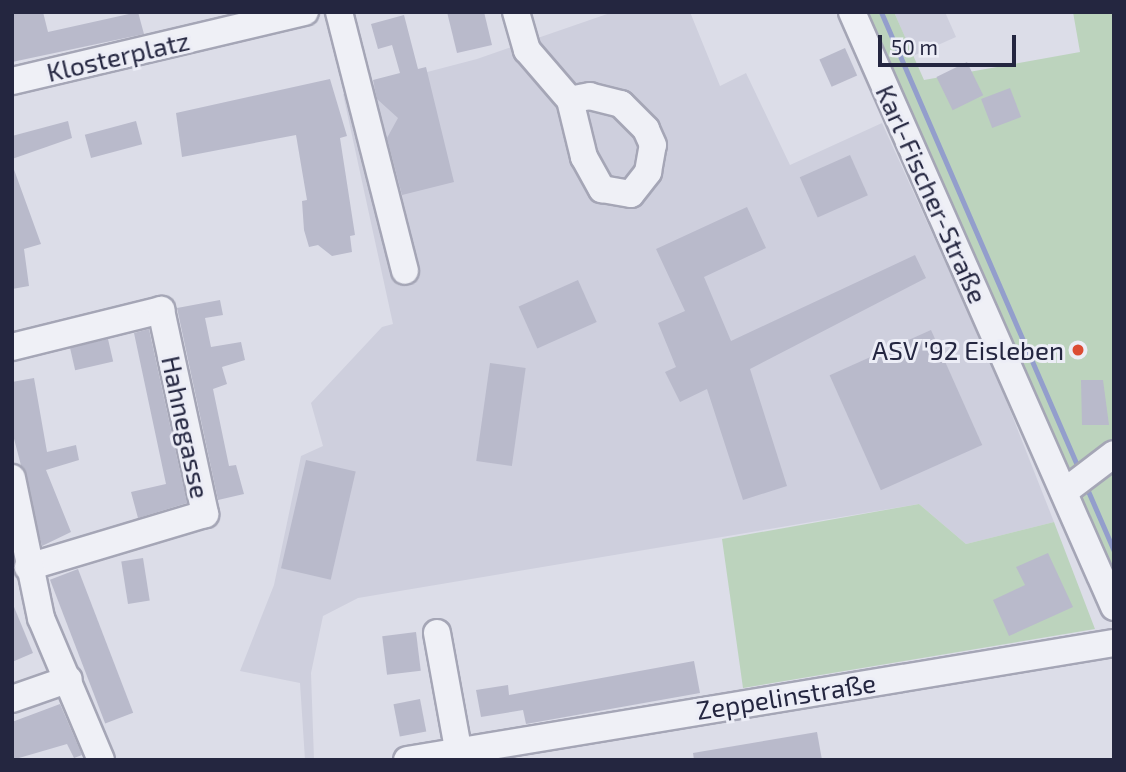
<!DOCTYPE html>
<html>
<head>
<meta charset="utf-8">
<style>
	body { margin:0 }
	#map { position:relative; width:1126px; height:772px; overflow:hidden; background:#dcdde8; font-family:"Exo 2",sans-serif }
	div>[style] { position:absolute }
	.built>* { inset:0; background:#cecfdd }
	.green>* { inset:0; background:#bcd3bd }
	.stream>* { height:5px; margin:-2.5px; padding:0 2.5px; transform-origin:2.5px; border-radius:2.5px; background:#939ecc }
	.building>* { inset:0; background:#b9bacb; transform-origin:0 0 }
	.roads { filter:drop-shadow(2px 0 #a5a6b6) drop-shadow(-2px 0 #a5a6b6) drop-shadow(0 2px #a5a6b6) drop-shadow(0 -2px #a5a6b6) }
	.minor>* { height:26px; margin:-13px; padding:0 13px; transform-origin:13px; border-radius:13px; background:#eff0f6 }
	.dots>* { width:19px; height:19px; translate:-50% -50%; box-sizing:border-box; border:4px solid #ecedf6; border-radius:50% }
	span { translate:-50% -50%; white-space:nowrap; text-align:center; line-height:1.15; -webkit-text-stroke:6px #ecedf6; paint-order:stroke }
	.street-label { font-size:26px; color:#242640 }
	.poi-label { font-size:26px; color:#242640 }
	.right { translate:-100% -50%; text-align:right }
	.frame { position:absolute; inset:0; border:14px solid #242640; pointer-events:none }
	.scale { position:absolute; left:878px; top:35px; width:138px; height:32px; box-sizing:border-box; border:4px solid #242640; border-top:0; padding-left:9px; font-size:21px; line-height:24px; white-space:nowrap; color:#242640; -webkit-text-stroke:5px #ecedf6; paint-order:stroke }
</style>
</head>
<body>
<div id="map">
	<div class="built">
		<div style="clip-path:polygon(613px 12px,690px 12px,720px 86px,746px 73px,790px 165px,882px 123px,995px 372px,1054px 522px,966px 544px,919px 504px,358px 598px,323px 616px,311px 673px,314px 760px,305px 760px,300px 683px,240px 671px,274px 585px,301px 456px,323px 446px,311px 403px,382px 327px,393px 324px,343px 94px,477px 59px)"></div>
		<div style="clip-path:polygon(894px 12px,945px 12px,956px 37px,913px 56px)"></div>
	</div>
	<div class="green">
		<div style="clip-path:polygon(863px 12px,894px 12px,924px 80px,1080px 52px,1073px 12px,1114px 12px,1114px 574px)"></div>
		<div style="clip-path:polygon(919px 504px,966px 544px,1054px 522px,1095px 629px,743px 688px,722px 539px)"></div>
	</div>
	<div class="stream">
		<div style="left:881px;top:12px;width:501px;rotate:66.61deg"></div>
		<div style="left:1085px;top:484px;width:73px;rotate:66.6deg"></div>
	</div>
	<div class="building">
		<div style="clip-path:polygon(12px 12px,43px 12px,48px 32px,138px 12px,144px 34px,12px 62px)"></div>
		<div style="clip-path:polygon(447px 12px,484px 12px,492px 45px,457px 53px)"></div>
		<div style="clip-path:polygon(404px 15px,418px 69px,426px 67px,454px 182px,402px 195px,387px 138px,398px 118px,377px 99px,373px 80px,400px 73px,392px 45px,378px 49px,371px 24px)"></div>
		<div style="left:845px;top:48px;width:30px;height:28px;rotate:66deg"></div>
		<div style="left:967px;top:62px;width:37px;height:34px;rotate:64deg"></div>
		<div style="clip-path:polygon(330px 79px,347px 136px,340px 138px,355px 235px,350px 236px,352px 252px,332px 256px,318px 245px,309px 247px,304px 230px,302px 201px,307px 200px,296px 135px,182px 157px,176px 113px)"></div>
		<div style="left:1010px;top:88px;width:31px;height:31px;rotate:69deg"></div>
		<div style="clip-path:polygon(68px 121px,72px 138px,12px 159px,12px 136px)"></div>
		<div style="left:136px;top:121px;width:24px;height:53px;rotate:75deg"></div>
		<div style="left:850px;top:155px;width:44px;height:55px;rotate:66deg"></div>
		<div style="clip-path:polygon(12px 164px,41px 244px,24px 249px,29px 286px,12px 289px)"></div>
		<div style="clip-path:polygon(747px 207px,766px 248px,704px 277px,731px 341px,915px 255px,926px 278px,750px 369px,787px 486px,743px 500px,707px 389px,680px 402px,665px 372px,676px 367px,658px 323px,685px 311px,656px 249px)"></div>
		<div style="left:578px;top:280px;width:46px;height:65px;rotate:66deg"></div>
		<div style="clip-path:polygon(220px 300px,223px 315px,205px 318px,211px 347px,241px 342px,245px 360px,222px 367px,227px 384px,213px 389px,229px 466px,236px 465px,244px 494px,218px 500px,177px 308px)"></div>
		<div style="clip-path:polygon(149px 329px,187px 503px,138px 518px,131px 492px,166px 484px,134px 333px)"></div>
		<div style="left:931px;top:330px;width:126px;height:111px;rotate:66deg"></div>
		<div style="left:108px;top:339px;width:23px;height:39px;rotate:77deg"></div>
		<div style="left:490px;top:363px;width:36px;height:99px;rotate:8deg"></div>
		<div style="clip-path:polygon(34px 378px,47px 452px,76px 445px,79px 460px,46px 470px,71px 532px,42px 546px,12px 431px,12px 382px)"></div>
		<div style="clip-path:polygon(1081px 380px,1103px 380px,1109px 425px,1082px 425px)"></div>
		<div style="left:306px;top:460px;width:51px;height:111px;rotate:13deg"></div>
		<div style="clip-path:polygon(1048px 553px,1073px 607px,1009px 636px,993px 600px,1025px 585px,1016px 567px)"></div>
		<div style="left:143px;top:558px;width:43px;height:22px;rotate:81deg"></div>
		<div style="left:78px;top:569px;width:154px;height:30px;rotate:69deg"></div>
		<div style="clip-path:polygon(12px 602px,33px 653px,12px 662px)"></div>
		<div style="left:416px;top:632px;width:39px;height:34px;rotate:83deg"></div>
		<div style="clip-path:polygon(694px 661px,700px 693px,526px 724px,523px 710px,481px 717px,476px 690px,508px 685px,509px 695px)"></div>
		<div style="left:420px;top:699px;width:33px;height:27px;rotate:79deg"></div>
		<div style="clip-path:polygon(60px 704px,82px 755px,74px 758px,67px 744px,12px 760px,12px 722px)"></div>
		<div style="clip-path:polygon(817px 732px,822px 760px,694px 760px,693px 753px)"></div>
	</div>
	<div class="roads">
		<div class="minor">
			<div style="left:339px;top:12px;width:267px;rotate:75.7deg"></div>
			<div style="left:516px;top:12px;width:40px;rotate:74deg"></div>
			<div style="left:527px;top:50px;width:66px;rotate:49.3deg"></div>
			<div style="left:570px;top:100px;width:59px;rotate:76.2deg"></div>
			<div style="left:584px;top:157px;width:37px;rotate:61deg"></div>
			<div style="left:602px;top:189px;width:29px;rotate:10deg"></div>
			<div style="left:631px;top:194px;width:28px;rotate:-52deg"></div>
			<div style="left:648px;top:172px;width:27px;rotate:-80deg"></div>
			<div style="left:653px;top:145px;width:17px;rotate:-114deg"></div>
			<div style="left:646px;top:129px;width:35px;rotate:-135deg"></div>
			<div style="left:621px;top:104px;width:32px;rotate:-166deg"></div>
			<div style="left:590px;top:96px;width:20px;rotate:169deg"></div>
			<div style="left:852px;top:12px;width:650px;rotate:66.23deg"></div>
			<div style="left:12px;top:81px;width:301px;rotate:-13.3deg"></div>
			<div style="left:12px;top:347px;width:154px;rotate:-13.9deg"></div>
			<div style="left:161px;top:310px;width:209px;rotate:77.8deg"></div>
			<div style="left:205px;top:514px;width:185px;rotate:163.3deg"></div>
			<div style="left:12px;top:478px;width:143px;rotate:78.3deg"></div>
			<div style="left:41px;top:618px;width:154px;rotate:67.1deg"></div>
			<div style="left:1064px;top:492px;width:63px;rotate:-37.2deg"></div>
			<div style="left:437px;top:633px;width:129px;rotate:79.7deg"></div>
			<div style="left:12px;top:699px;width:60px;rotate:-19.3deg"></div>
			<div style="left:407px;top:760px;width:717px;rotate:-9.4deg"></div>
		</div>
	</div>
	<div class="dots">
		<div style="left:1078px;top:350px;background:#dc4c33"></div>
	</div>
	<div class="street-label">
		<span style="left:118px;top:56px;rotate:-13deg">Klosterplatz</span>
		<span style="left:932px;top:194px;rotate:66deg">Karl-Fischer-Straße</span>
		<span style="left:186px;top:427px;rotate:78deg">Hahnegasse</span>
		<span style="left:786px;top:696px;rotate:-9deg">Zeppelinstraße</span>
	</div>
	<div class="poi-label">
		<span class="right" style="left:1064px;top:350px">ASV '92 Eisleben</span>
	</div>
	<div class="frame"></div>
	<div class="scale">50 m</div>
</div>
</body>
</html>
